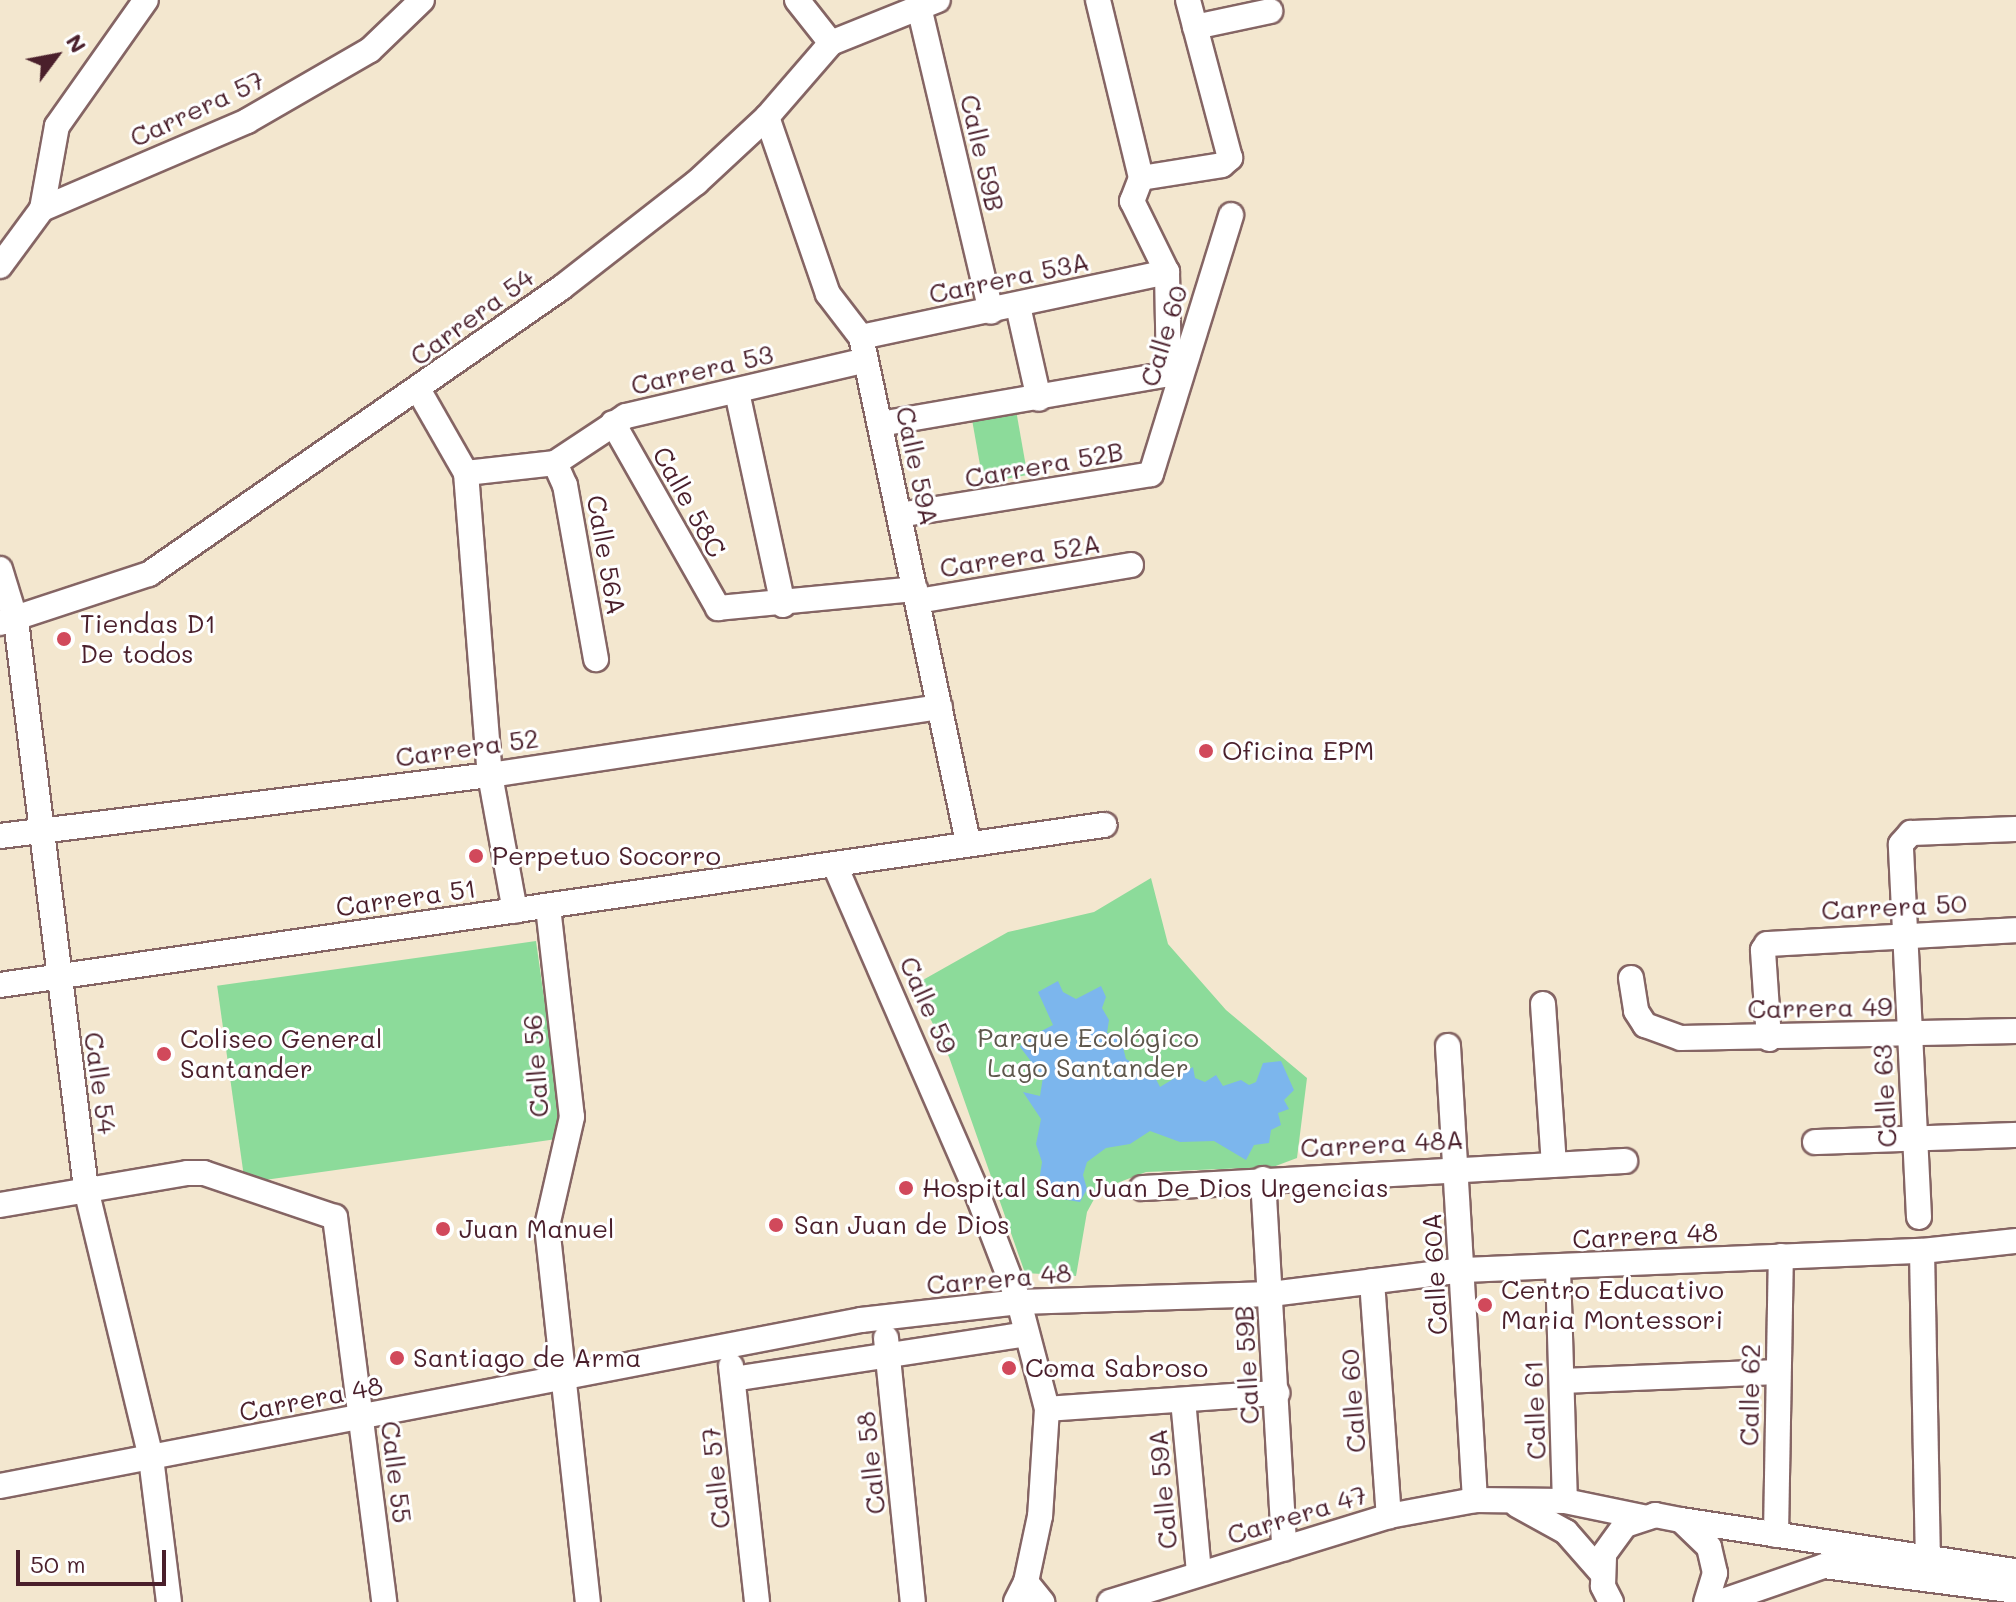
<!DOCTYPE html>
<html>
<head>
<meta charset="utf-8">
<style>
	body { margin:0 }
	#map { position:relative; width:2016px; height:1602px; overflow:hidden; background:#f3e7cf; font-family:Mali,sans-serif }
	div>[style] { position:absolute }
	.green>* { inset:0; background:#8cdb9a; transform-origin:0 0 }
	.water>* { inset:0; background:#7cb6ed }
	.roads { filter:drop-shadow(2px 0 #856564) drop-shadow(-2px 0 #856564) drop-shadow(0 2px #856564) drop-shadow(0 -2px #856564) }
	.minor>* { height:24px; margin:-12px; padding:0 12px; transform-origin:12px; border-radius:12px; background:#fff }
	.dots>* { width:22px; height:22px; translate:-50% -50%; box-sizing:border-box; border:4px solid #fff; border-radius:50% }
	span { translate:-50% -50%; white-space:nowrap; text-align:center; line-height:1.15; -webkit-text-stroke:6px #fff; paint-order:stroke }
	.street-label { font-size:26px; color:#4a1f2b }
	.poi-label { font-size:26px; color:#4a1f2b }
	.left { translate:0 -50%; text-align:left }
	.park-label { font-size:26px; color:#5e574c }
	.north { position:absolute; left:16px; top:16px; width:80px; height:80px; -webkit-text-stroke:6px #fff; paint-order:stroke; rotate:58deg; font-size:22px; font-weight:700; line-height:32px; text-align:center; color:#4a1f2b }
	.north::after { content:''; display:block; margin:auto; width:28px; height:36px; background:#4a1f2b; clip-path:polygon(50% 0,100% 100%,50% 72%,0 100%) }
	.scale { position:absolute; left:16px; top:1550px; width:150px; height:36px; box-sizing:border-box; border:4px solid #4a1f2b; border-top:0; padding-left:10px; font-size:24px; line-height:28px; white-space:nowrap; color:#4a1f2b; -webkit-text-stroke:6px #fff; paint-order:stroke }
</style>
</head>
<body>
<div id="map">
	<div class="green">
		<div style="left:1016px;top:410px;width:66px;height:45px;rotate:80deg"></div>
		<div style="clip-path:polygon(1151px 878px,1168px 944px,1226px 1010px,1307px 1078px,1297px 1158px,1273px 1167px,1146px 1172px,1099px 1190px,1087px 1212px,1076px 1276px,1025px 1273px,949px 1057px,914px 985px,1008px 932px,1094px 912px)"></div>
		<div style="left:536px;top:941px;width:199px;height:322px;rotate:82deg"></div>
	</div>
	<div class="water">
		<div style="clip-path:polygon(1058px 981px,1063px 992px,1076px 999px,1101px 986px,1106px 997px,1102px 1008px,1109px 1020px,1107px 1033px,1119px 1032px,1126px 1059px,1154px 1075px,1160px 1087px,1193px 1067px,1195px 1078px,1205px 1082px,1216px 1075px,1223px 1086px,1241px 1080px,1249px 1085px,1256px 1082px,1263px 1063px,1281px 1061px,1294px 1090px,1284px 1100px,1289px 1109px,1278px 1113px,1281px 1125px,1271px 1130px,1269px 1143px,1254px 1145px,1246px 1160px,1214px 1141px,1180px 1142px,1150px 1131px,1130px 1144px,1106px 1148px,1087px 1162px,1083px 1175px,1087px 1189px,1080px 1202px,1037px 1195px,1042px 1162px,1036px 1144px,1041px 1119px,1023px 1092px,1040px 1096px,1043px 1077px,1020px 1047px,1022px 1041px,1053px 1025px,1038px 992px)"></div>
	</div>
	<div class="roads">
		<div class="minor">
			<div style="left:797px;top:0;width:55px;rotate:51.7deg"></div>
			<div style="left:1098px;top:0;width:183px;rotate:76.4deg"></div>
			<div style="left:919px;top:7px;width:313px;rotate:76.7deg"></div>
			<div style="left:1195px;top:27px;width:77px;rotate:-12deg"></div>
			<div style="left:767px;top:117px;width:187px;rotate:71deg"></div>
			<div style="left:828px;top:294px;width:54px;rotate:52.5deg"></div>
			<div style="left:861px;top:337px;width:516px;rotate:78.04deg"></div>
			<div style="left:1141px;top:178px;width:82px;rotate:-9.1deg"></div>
			<div style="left:1222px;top:165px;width:11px;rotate:-41deg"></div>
			<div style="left:1230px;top:158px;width:163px;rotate:-104.9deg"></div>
			<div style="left:1141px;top:178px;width:25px;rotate:111deg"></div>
			<div style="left:1132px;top:201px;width:79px;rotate:63.8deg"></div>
			<div style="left:1167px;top:272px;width:103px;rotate:88.9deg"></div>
			<div style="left:42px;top:209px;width:84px;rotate:-79.8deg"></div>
			<div style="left:57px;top:126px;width:154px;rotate:-54.8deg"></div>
			<div style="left:0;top:266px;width:71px;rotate:-53.6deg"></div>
			<div style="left:42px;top:209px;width:223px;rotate:-23.2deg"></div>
			<div style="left:247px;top:121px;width:142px;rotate:-30deg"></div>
			<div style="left:370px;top:50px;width:72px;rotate:-43.9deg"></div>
			<div style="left:1018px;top:306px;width:95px;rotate:77.3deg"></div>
			<div style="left:861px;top:337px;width:313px;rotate:-12deg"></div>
			<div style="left:419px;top:391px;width:95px;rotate:60.2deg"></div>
			<div style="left:466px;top:473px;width:303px;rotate:85.5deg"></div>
			<div style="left:490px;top:775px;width:138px;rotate:79.6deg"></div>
			<div style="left:737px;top:392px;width:218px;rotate:77.8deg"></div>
			<div style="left:613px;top:423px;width:213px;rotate:60.4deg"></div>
			<div style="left:718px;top:608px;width:198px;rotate:-5.5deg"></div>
			<div style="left:880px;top:424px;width:306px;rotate:-9.8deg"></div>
			<div style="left:555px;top:463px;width:24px;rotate:66deg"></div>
			<div style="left:565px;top:485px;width:177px;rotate:79.9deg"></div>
			<div style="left:466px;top:473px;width:90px;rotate:-6.4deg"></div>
			<div style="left:555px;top:463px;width:85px;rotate:-33.5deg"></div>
			<div style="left:626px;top:416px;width:246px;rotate:-13.1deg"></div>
			<div style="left:899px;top:515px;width:255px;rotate:-9.2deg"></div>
			<div style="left:1151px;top:474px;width:271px;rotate:-72.8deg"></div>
			<div style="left:0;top:569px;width:54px;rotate:72.9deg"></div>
			<div style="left:16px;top:621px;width:572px;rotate:82.97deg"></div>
			<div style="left:86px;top:1189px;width:277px;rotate:76.4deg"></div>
			<div style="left:151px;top:1458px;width:145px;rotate:82.9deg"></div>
			<div style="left:918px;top:601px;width:216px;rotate:-9.6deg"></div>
			<div style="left:0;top:623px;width:157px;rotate:-18.2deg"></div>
			<div style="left:149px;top:574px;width:502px;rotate:-34.77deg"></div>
			<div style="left:561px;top:288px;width:171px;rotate:-37.9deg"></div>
			<div style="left:696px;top:183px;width:97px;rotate:-42.9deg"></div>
			<div style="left:767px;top:117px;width:98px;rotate:-49.1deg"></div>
			<div style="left:831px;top:43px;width:115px;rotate:-21.9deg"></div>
			<div style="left:0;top:836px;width:494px;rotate:-7.1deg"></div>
			<div style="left:490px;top:775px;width:455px;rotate:-8.6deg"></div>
			<div style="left:836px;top:868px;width:349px;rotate:66.5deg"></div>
			<div style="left:975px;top:1188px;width:122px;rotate:68.9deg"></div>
			<div style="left:1019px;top:1302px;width:111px;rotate:75.3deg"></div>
			<div style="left:1047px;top:1409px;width:107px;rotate:93.7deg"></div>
			<div style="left:1040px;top:1516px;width:67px;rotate:102deg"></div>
			<div style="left:1026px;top:1582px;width:22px;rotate:117deg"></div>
			<div style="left:548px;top:907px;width:211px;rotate:83.5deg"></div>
			<div style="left:572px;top:1117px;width:112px;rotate:102.9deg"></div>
			<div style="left:547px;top:1226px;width:378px;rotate:83.8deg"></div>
			<div style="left:1631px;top:978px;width:33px;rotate:81deg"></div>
			<div style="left:1636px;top:1011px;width:17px;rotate:57deg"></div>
			<div style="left:1645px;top:1025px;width:38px;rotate:20deg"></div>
			<div style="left:1681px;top:1038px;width:335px;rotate:-1.2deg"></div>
			<div style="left:0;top:985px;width:1116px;rotate:-8.25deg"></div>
			<div style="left:1543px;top:1004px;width:161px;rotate:86.1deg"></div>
			<div style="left:1769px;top:1039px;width:89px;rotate:-93.9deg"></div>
			<div style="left:1763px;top:950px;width:7px;rotate:-56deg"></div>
			<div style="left:1767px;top:944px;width:249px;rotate:-3.2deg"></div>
			<div style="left:1448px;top:1046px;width:455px;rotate:86.6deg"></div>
			<div style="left:1815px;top:1142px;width:201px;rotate:-2deg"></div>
			<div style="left:1263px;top:1179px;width:370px;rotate:86.7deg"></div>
			<div style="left:1142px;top:1188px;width:484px;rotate:-3.2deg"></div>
			<div style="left:0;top:1205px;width:190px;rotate:-9.7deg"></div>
			<div style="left:187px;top:1173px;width:17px"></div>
			<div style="left:204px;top:1173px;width:138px;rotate:18.6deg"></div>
			<div style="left:335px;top:1217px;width:388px;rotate:82.7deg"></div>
			<div style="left:1919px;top:1217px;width:373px;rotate:-92.8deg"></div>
			<div style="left:1901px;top:844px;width:15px;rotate:-48deg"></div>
			<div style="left:1911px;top:833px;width:105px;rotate:-2.2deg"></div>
			<div style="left:1922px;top:1251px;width:306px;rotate:88.9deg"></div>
			<div style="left:1558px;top:1268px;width:233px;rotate:88.3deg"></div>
			<div style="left:1372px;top:1281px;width:236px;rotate:85.9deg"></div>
			<div style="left:886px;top:1338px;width:265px;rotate:84.2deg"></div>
			<div style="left:731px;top:1366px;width:237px;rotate:83.7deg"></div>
			<div style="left:733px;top:1379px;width:297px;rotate:-8.7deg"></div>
			<div style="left:1562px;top:1381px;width:216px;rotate:-2.4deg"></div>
			<div style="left:1183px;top:1400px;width:174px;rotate:84.7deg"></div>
			<div style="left:1047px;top:1409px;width:231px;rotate:-4deg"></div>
			<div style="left:0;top:1486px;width:877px;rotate:-10.91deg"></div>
			<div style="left:861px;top:1320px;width:159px;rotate:-6.5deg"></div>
			<div style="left:1019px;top:1302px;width:252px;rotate:-1.8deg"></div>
			<div style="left:1271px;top:1294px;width:194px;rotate:-7.1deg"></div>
			<div style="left:1464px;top:1270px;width:458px;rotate:-2.4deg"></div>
			<div style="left:1922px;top:1251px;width:95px;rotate:-6.1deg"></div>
			<div style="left:1517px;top:1505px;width:56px;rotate:28.9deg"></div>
			<div style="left:1566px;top:1532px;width:53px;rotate:48.8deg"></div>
			<div style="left:1681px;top:1520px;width:339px;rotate:8.7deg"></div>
			<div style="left:1776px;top:1535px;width:279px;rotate:-89deg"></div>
			<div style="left:1026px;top:1582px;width:26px;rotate:51deg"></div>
			<div style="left:1110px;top:1602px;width:292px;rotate:-17.1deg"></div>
			<div style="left:1389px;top:1516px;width:87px;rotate:-10.5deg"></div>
			<div style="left:1475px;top:1500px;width:90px;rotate:0.6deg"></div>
			<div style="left:1565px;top:1501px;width:79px;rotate:11.7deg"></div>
			<div style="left:1611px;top:1602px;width:18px;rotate:-117deg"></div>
			<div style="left:1603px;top:1586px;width:32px;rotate:-88deg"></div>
			<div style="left:1604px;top:1554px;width:36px;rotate:-54deg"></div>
			<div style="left:1625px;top:1525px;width:32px;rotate:-18deg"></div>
			<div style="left:1655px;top:1515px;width:26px;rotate:11deg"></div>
			<div style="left:1681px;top:1520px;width:39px;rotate:44deg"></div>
			<div style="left:1709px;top:1547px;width:27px;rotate:77deg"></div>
			<div style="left:1715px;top:1573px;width:30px;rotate:107deg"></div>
			<div style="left:1720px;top:1602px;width:110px;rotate:-19.1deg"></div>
			<div style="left:1824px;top:1566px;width:194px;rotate:7.4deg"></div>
		</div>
	</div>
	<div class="dots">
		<div style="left:64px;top:639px;background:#d1495b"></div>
		<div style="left:1206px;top:751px;background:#d1495b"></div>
		<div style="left:476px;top:856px;background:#d1495b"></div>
		<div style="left:164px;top:1054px;background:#d1495b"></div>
		<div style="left:906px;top:1188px;background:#d1495b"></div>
		<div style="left:776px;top:1225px;background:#d1495b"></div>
		<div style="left:443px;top:1229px;background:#d1495b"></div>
		<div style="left:1485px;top:1305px;background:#d1495b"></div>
		<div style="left:397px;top:1358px;background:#d1495b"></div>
		<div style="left:1009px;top:1368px;background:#d1495b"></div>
	</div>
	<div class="street-label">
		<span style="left:197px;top:109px;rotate:-25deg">Carrera 57</span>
		<span style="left:982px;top:153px;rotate:77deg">Calle 59B</span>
		<span style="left:1009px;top:278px;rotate:-12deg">Carrera 53A</span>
		<span style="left:472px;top:317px;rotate:-36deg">Carrera 54</span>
		<span style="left:1164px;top:336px;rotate:-73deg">Calle 60</span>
		<span style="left:702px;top:370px;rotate:-13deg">Carrera 53</span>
		<span style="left:1044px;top:465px;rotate:-10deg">Carrera 52B</span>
		<span style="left:917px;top:466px;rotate:78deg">Calle 59A</span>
		<span style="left:689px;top:502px;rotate:61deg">Calle 58C</span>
		<span style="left:606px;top:555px;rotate:80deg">Calle 56A</span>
		<span style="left:1020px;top:556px;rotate:-9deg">Carrera 52A</span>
		<span style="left:467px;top:748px;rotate:-8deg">Carrera 52</span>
		<span style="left:406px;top:898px;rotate:-8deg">Carrera 51</span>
		<span style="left:1894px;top:907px;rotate:-3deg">Carrera 50</span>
		<span style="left:928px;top:1005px;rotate:66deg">Calle 59</span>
		<span style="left:1820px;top:1008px;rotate:-1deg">Carrera 49</span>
		<span style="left:536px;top:1066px;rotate:-94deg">Calle 56</span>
		<span style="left:100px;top:1083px;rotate:82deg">Calle 54</span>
		<span style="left:1885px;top:1096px;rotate:-93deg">Calle 63</span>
		<span style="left:1382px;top:1144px;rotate:-3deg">Carrera 48A</span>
		<span style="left:1645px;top:1236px;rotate:-3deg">Carrera 48</span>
		<span style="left:1435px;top:1274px;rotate:-93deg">Calle 60A</span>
		<span style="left:999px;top:1279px;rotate:-5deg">Carrera 48</span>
		<span style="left:1247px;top:1365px;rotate:-93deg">Calle 59B</span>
		<span style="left:1750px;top:1395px;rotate:-89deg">Calle 62</span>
		<span style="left:311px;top:1399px;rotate:-11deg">Carrera 48</span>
		<span style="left:1353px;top:1401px;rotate:-94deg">Calle 60</span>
		<span style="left:1535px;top:1410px;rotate:-92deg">Calle 61</span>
		<span style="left:871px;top:1463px;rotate:-96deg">Calle 58</span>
		<span style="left:396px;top:1472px;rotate:83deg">Calle 55</span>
		<span style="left:716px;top:1478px;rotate:-96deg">Calle 57</span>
		<span style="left:1163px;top:1489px;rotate:-95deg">Calle 59A</span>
		<span style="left:1297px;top:1515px;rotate:-17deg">Carrera 47</span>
	</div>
	<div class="poi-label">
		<span class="left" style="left:80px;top:639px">Tiendas D1<br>De todos</span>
		<span class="left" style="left:1222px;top:751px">Oficina EPM</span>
		<span class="left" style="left:492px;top:856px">Perpetuo Socorro</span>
		<span class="left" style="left:180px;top:1054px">Coliseo General<br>Santander</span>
		<span class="left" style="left:922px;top:1188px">Hospital San Juan De Dios Urgencias</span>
		<span class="left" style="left:794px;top:1225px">San Juan de Dios</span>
		<span class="left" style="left:459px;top:1229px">Juan Manuel</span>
		<span class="left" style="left:1501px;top:1305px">Centro Educativo<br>Maria Montessori</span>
		<span class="left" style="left:413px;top:1358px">Santiago de Arma</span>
		<span class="left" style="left:1025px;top:1368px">Coma Sabroso</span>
	</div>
	<div class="park-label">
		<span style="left:1088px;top:1053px">Parque Ecológico<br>Lago Santander</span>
	</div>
	<div class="north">N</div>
	<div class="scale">50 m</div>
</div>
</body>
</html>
